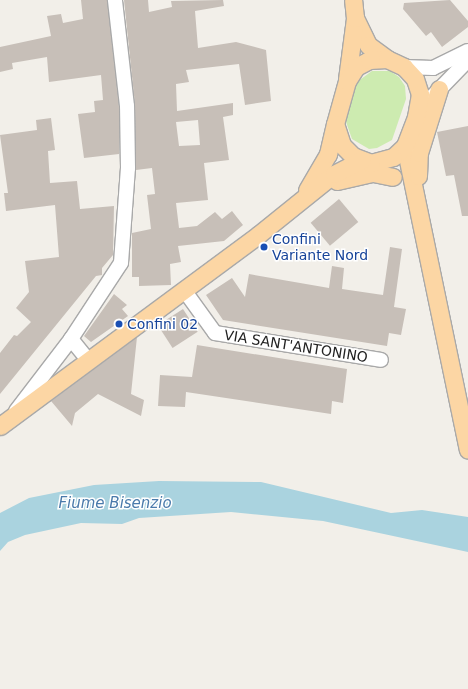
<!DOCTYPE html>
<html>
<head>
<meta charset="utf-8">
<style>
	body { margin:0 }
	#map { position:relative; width:468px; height:689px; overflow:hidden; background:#f2efe9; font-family:"DejaVu Sans",sans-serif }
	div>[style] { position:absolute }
	.grass>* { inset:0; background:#cdebb0 }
	.water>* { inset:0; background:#aad3df }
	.building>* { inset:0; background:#c7bfb8; transform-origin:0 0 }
	.roads { filter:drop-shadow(1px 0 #a9a9a9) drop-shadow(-1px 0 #a9a9a9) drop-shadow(0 1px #a9a9a9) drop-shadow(0 -1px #a9a9a9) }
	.minor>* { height:14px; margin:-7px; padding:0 7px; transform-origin:7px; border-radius:7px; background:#fff }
	.major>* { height:17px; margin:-8.5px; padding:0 8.5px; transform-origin:8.5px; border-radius:8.5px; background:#fcd6a4 }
	.dots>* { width:11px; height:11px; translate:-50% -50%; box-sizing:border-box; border:2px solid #fff; border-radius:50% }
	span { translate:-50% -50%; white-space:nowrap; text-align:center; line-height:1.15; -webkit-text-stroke:3px #fff; paint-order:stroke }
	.transit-label { font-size:14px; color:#164399 }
	.left { translate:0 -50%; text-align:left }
	.street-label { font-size:14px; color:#222 }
	.water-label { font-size:15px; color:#4a7aab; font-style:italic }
</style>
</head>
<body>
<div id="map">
	<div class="grass">
		<div style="clip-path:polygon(372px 71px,390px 71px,399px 77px,405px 86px,406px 99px,392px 140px,377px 148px,369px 149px,352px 139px,345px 119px,357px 82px)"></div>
	</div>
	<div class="water">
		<div style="clip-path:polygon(159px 481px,261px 482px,391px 513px,422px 510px,468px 517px,468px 552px,323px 521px,231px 512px,139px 518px,122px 524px,81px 523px,25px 535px,8px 542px,0 551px,0 513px,29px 498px,94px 485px)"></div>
	</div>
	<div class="building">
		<div style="clip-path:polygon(81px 0,107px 0,119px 107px,119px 154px,84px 158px,78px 114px,95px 112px,94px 101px,103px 100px,101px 75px,49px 82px,47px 57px,12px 63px,13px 69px,0 72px,0 47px,51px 36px,47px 16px,61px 14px,63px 23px,83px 19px)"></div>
		<div style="clip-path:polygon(evenodd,124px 0,148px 0,149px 12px,172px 7px,171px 1px,223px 0,224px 6px,195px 11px,198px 48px,236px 42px,266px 50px,271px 101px,245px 105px,239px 64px,186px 70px,189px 82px,176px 84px,177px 111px,233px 103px,233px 115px,223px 117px,229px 160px,204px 163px,208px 200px,176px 203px,179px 228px,197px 226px,215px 212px,222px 219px,232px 211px,243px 225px,224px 241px,178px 246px,181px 262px,170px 264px,171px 285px,139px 286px,139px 277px,132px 277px,132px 233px,151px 229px,147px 195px,155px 194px,152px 168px,136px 170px,135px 105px,124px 0,198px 120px,200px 145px,179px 146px,176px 122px,198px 120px)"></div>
		<div style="clip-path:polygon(450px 0,468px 21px,468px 27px,442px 47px,431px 32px,426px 36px,403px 9px,404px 3px)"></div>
		<div style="clip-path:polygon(51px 118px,55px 150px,48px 151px,50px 183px,77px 181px,80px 209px,114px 206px,113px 255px,102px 268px,102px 275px,96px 276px,0 394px,0 353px,14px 335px,17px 336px,31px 322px,16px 308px,29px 292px,25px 261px,59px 257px,55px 205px,6px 211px,4px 193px,8px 193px,0 135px,37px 130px,36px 120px)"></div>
		<div style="clip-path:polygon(468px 126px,468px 216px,462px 216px,454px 175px,446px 176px,437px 132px)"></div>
		<div style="left:339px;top:199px;width:30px;height:37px;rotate:50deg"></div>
		<div style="clip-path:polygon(390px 247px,402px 249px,394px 307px,406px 309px,401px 335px,389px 333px,387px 346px,223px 320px,206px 295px,232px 278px,245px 297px,249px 274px,329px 288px,332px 266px,344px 268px,342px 289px,383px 295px)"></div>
		<div style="clip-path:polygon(114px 294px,127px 305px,122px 309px,128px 316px,91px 342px,84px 336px)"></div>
		<div style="left:183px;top:309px;width:27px;height:30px;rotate:57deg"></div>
		<div style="clip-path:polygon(137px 337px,131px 394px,144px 400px,141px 416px,98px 394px,75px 413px,72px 426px,51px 401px)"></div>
		<div style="clip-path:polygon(197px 345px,347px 369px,343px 403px,332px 401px,331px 414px,186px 392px,185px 407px,158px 406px,160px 375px,192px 377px)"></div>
	</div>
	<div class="roads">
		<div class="minor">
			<div style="left:404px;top:67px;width:29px;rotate:2deg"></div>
			<div style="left:433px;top:68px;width:39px;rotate:-26deg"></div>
			<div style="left:433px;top:96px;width:50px;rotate:-45.8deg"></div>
			<div style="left:184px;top:290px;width:53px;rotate:54.2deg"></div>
			<div style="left:215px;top:333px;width:168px;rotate:9.2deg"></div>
			<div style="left:71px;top:339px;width:26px;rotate:51deg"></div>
			<div style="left:16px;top:411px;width:91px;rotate:-52.6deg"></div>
			<div style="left:71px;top:339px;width:91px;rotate:-56.7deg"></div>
			<div style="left:121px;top:263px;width:95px;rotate:-85.8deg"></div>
			<div style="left:128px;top:168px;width:62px;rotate:-90.9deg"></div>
			<div style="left:127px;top:106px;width:107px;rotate:-96.5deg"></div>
		</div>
		<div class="major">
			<div style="left:356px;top:20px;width:28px;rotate:64deg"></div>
			<div style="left:368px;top:45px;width:24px;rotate:36deg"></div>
			<div style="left:347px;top:79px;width:62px;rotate:-82.5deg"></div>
			<div style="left:355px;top:18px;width:18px;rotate:-96deg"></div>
			<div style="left:405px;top:146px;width:310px;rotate:78.3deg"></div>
			<div style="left:418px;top:176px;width:23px;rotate:-88deg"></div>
			<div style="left:419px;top:153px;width:67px;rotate:-72.6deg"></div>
			<div style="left:337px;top:181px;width:37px;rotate:-13deg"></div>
			<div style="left:373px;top:173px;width:20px;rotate:11deg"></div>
			<div style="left:307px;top:190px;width:42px;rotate:-59.7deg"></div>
			<div style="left:328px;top:154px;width:31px;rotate:-77deg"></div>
			<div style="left:335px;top:124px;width:45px;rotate:-74.4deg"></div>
			<div style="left:347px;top:81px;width:17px;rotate:-57deg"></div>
			<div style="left:356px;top:67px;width:15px;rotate:-28deg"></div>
			<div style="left:369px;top:60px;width:18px;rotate:-3deg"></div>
			<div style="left:387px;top:59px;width:19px;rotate:25deg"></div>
			<div style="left:404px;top:67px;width:16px;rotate:47deg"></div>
			<div style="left:415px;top:79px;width:16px;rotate:72deg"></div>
			<div style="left:420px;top:94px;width:23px;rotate:100deg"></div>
			<div style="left:416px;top:117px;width:31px;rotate:111deg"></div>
			<div style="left:405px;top:146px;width:16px;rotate:137deg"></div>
			<div style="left:393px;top:157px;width:23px;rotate:165deg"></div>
			<div style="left:371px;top:163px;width:19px;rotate:-159deg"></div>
			<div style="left:353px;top:156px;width:16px;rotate:-135deg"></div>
			<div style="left:342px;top:145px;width:22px;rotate:-108deg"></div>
			<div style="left:0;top:426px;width:321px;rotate:-36.5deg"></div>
			<div style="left:258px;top:235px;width:97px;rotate:-38.8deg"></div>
			<div style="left:334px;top:174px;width:31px;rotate:-27deg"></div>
		</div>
	</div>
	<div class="dots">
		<div style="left:264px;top:247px;background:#1a4fb4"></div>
		<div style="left:119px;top:324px;background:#1a4fb4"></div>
	</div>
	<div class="transit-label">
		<span class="left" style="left:272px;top:247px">Confini<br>Variante Nord</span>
		<span class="left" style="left:127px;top:324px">Confini 02</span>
	</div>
	<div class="street-label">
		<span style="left:296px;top:346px;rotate:9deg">VIA SANT'ANTONINO</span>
	</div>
	<div class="water-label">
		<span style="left:115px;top:504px">Fiume Bisenzio</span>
	</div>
</div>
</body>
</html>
